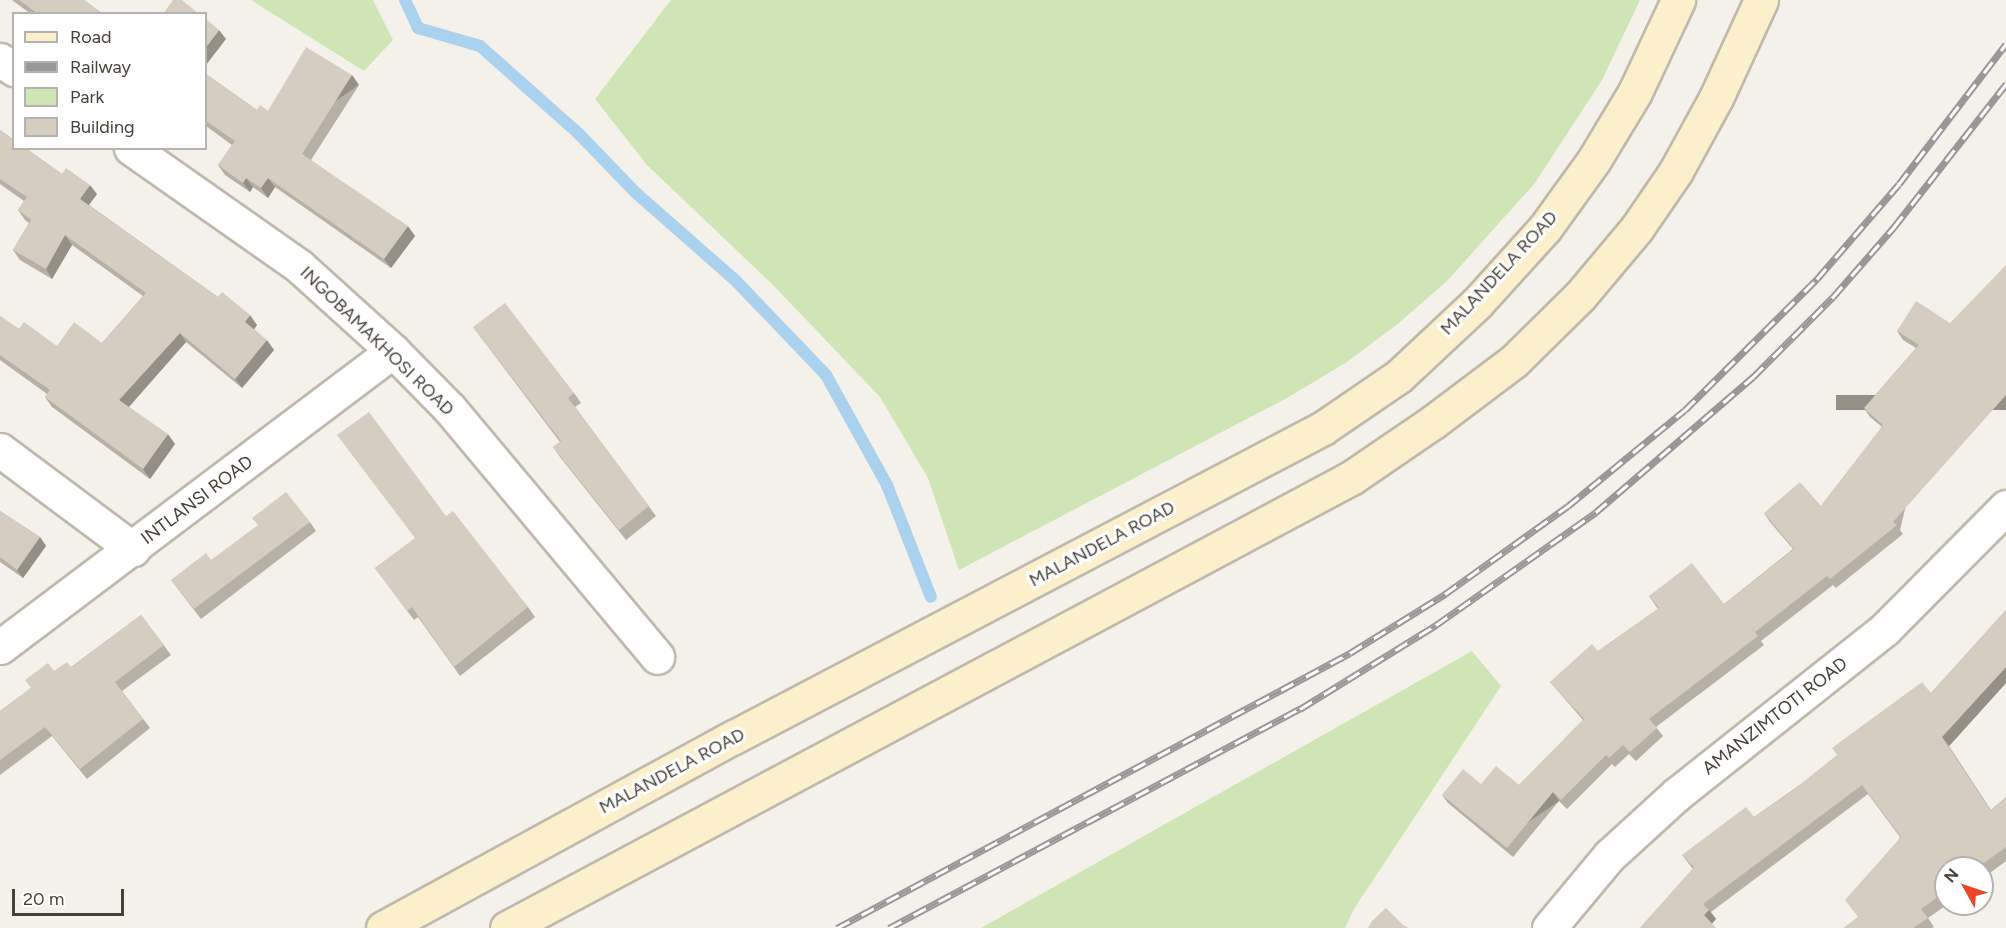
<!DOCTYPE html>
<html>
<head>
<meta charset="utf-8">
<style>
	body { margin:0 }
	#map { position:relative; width:2006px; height:928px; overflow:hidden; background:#f4f1ea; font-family:Figtree,sans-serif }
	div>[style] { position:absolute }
	.green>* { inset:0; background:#cfe5b5 }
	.stream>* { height:12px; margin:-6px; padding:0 6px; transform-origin:6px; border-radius:6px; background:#aad1ed }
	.roads { filter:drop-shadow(2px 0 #bfb9ad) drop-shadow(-2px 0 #bfb9ad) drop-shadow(0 2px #bfb9ad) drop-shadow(0 -2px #bfb9ad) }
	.minor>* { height:33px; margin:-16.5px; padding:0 16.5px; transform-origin:16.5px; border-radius:16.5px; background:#fff }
	.secondary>* { height:33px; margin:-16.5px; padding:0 16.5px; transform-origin:16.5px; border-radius:16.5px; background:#fcf0cc }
	.rail>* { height:7px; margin-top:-3.5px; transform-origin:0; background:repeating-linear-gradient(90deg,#fff 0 14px,#989898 0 28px); box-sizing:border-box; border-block:2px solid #989898 }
	.wall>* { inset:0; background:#b7b0a5 }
	.shaded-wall>* { inset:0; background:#959086; transform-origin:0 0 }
	.building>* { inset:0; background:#d5cdc0 }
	span { translate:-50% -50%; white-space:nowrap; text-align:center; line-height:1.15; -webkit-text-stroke:6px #fff; paint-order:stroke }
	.street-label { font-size:18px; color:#474138 }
	.legend { position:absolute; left:12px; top:12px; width:195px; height:138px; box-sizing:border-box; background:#fff; border:2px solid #b5b3af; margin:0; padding:8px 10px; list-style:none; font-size:18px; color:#474138 }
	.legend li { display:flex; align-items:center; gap:12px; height:30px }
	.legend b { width:30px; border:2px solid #b5b3af }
	.north { position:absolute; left:1934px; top:856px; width:60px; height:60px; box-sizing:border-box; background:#fff; border:2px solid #b5b3af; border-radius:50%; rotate:310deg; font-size:16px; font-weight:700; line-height:24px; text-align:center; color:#474138 }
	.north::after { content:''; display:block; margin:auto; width:21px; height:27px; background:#ed4627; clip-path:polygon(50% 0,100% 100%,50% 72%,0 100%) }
	.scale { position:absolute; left:12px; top:889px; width:112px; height:27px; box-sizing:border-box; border:3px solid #474138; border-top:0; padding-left:8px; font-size:18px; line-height:21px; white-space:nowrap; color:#474138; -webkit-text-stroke:4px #fff; paint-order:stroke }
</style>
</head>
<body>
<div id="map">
	<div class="green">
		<div style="clip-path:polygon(251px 0,373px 0,393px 40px,364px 71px)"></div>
		<div style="clip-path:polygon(671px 0,1640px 0,1602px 80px,1535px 183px,1448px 280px,1399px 323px,1347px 362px,1287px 398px,959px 570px,928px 478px,880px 397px,772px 284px,647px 165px,595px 99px)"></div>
		<div style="clip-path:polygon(1472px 651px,1501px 686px,1354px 909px,1345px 928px,981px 928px)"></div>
	</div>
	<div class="stream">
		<div style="left:405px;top:0;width:31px;rotate:65deg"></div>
		<div style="left:418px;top:28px;width:65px;rotate:16.2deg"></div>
		<div style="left:480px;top:46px;width:131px;rotate:41.6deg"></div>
		<div style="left:578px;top:133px;width:83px;rotate:46deg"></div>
		<div style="left:636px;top:193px;width:132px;rotate:41.3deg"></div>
		<div style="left:735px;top:280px;width:132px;rotate:46.2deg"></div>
		<div style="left:826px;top:375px;width:126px;rotate:61deg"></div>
		<div style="left:887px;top:485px;width:120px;rotate:68.6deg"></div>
	</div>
	<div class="roads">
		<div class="minor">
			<div style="left:0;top:60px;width:17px;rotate:33deg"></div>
			<div style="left:131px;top:148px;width:205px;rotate:35.1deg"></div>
			<div style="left:299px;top:266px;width:127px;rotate:42.1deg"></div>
			<div style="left:393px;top:351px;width:81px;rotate:45.5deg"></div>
			<div style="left:450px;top:409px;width:323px;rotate:50.1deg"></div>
			<div style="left:0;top:450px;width:166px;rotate:36.7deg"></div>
			<div style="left:0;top:647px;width:492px;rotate:-37deg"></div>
			<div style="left:1549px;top:928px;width:94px;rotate:-50.2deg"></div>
			<div style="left:1609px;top:856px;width:92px;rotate:-42.4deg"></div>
			<div style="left:1677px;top:794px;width:265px;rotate:-38.4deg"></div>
			<div style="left:1885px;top:629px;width:172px;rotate:-45.2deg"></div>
		</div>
		<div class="secondary">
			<div style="left:383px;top:928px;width:400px;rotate:-28.6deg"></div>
			<div style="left:734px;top:737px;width:665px;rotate:-27.68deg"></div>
			<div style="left:1323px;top:428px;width:92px;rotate:-34.4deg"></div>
			<div style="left:1399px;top:376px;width:107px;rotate:-43.1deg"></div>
			<div style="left:1477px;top:303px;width:101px;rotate:-47.8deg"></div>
			<div style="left:1545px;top:228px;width:84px;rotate:-54.2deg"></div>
			<div style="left:1594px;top:160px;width:79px;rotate:-58.9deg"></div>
			<div style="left:1635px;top:92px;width:102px;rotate:-64.9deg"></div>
			<div style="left:507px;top:928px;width:956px;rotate:-28.07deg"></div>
			<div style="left:1351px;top:478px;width:99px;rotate:-34.3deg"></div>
			<div style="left:1433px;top:422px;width:101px;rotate:-37deg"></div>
			<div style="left:1514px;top:361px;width:93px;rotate:-44.6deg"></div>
			<div style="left:1580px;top:296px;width:89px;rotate:-50deg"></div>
			<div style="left:1637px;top:228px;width:69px;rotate:-55.6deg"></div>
			<div style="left:1676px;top:171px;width:83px;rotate:-61.3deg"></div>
			<div style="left:1716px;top:98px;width:108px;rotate:-65.3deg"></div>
		</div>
	</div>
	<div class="rail">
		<div style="left:837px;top:928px;width:582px;rotate:-28.19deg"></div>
		<div style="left:1350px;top:653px;width:112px;rotate:-31.8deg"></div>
		<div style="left:1445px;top:594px;width:151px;rotate:-35.6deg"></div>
		<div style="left:1568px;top:506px;width:151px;rotate:-39.4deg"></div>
		<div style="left:1685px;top:410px;width:186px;rotate:-44.8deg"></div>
		<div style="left:1817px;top:279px;width:125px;rotate:-49.2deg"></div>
		<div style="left:1899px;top:184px;width:176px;rotate:-52.6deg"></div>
		<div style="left:889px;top:928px;width:466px;rotate:-28.1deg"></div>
		<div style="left:1300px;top:709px;width:160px;rotate:-31.7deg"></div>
		<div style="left:1436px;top:625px;width:196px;rotate:-35.2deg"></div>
		<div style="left:1596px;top:512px;width:207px;rotate:-40.7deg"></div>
		<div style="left:1753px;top:377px;width:113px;rotate:-45deg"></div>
		<div style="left:1833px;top:297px;width:93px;rotate:-48.9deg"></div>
		<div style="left:1894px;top:227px;width:182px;rotate:-51.9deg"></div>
	</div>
	<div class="wall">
		<div style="clip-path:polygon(12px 0,84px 0,103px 14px,31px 14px)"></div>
		<div style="clip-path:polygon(206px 74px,257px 110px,268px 111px,359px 85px,311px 160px,415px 236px,391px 268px,275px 187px,268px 198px,253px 187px,250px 192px,225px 175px,218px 165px,232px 145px,206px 126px)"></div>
		<div style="clip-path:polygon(0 130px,62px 174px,97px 194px,89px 205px,257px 325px,254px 329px,274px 350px,242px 388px,186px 342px,129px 407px,175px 444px,150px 479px,52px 407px,45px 397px,47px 394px,0 360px,0 316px,19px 329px,57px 346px,102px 343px,143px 296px,72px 245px,52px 279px,20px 260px,13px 250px,29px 223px,25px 220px,18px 210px,24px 201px,0 184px)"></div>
		<div style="clip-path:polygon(1950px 323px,1900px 530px,1903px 534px,1836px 588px,1833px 585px,1761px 641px,1764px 645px,1656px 727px,1663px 736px,1636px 761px,1629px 754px,1615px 767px,1612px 764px,1567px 809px,1559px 801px,1513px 857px,1448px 803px,1442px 795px,1481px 784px,1519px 785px,1583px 720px,1557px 690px,1550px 682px,1598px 651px,1658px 609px,1649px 596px,1724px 604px,1793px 549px,1770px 522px,1764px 513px,1821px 506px,1882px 427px,1870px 417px,1864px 408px,1916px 348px,1903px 340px,1897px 331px)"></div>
		<div style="clip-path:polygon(473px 327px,574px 393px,581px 403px,575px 407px,656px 516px,626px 540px,560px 457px,553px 447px,560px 442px)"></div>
		<div style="clip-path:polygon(0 511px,40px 537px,46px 546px,23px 578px,0 562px)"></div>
		<div style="clip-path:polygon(446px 516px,528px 607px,535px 617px,460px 676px,418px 617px,414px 620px,375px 568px)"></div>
		<div style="clip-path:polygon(310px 522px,316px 531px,201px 619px,171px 580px,211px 560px)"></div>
		<div style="clip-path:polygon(2006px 610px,2006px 683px,1949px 746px,1991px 810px,2006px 797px,2006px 861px,1982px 879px,1982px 868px,1946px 868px,1946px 904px,1948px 904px,1928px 918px,1934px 927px,1932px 928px,1844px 928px,1858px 917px,1900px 837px,1868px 794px,1711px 912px,1716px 919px,1640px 928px,1693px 869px,1682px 855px,1754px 817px,1931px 693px)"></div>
		<div style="clip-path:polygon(141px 615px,171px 655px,122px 691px,150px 728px,87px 779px,52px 736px,0 775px,0 711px,54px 671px,71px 667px)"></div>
	</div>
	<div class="shaded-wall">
		<div style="clip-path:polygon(219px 30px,226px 39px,206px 65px,206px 47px)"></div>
		<div style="left:352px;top:75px;width:12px;height:93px;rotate:55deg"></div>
		<div style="clip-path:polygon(246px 178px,253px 187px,250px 192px,243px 183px)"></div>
		<div style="clip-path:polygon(268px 178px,275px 187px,268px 198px,261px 188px)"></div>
		<div style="clip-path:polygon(90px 185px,97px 194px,86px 209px,80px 199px)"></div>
		<div style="clip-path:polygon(408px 226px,415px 236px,391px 268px,384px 259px)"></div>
		<div style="clip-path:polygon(65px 235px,72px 245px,52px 279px,46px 269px)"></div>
		<div style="clip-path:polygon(250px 315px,257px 325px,252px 332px,245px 322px)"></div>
		<div style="clip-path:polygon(180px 333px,186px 342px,126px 410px,119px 400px)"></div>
		<div style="clip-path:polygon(267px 340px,274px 350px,242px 388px,235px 379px)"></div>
		<div style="left:2006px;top:395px;width:15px;height:170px;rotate:90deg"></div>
		<div style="clip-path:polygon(168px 434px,175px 444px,150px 479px,143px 469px)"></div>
		<div style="clip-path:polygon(40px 537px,46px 546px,23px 578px,17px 570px)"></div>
		<div style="clip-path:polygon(2006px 667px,2006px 683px,1949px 746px,1942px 737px)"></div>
		<div style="left:1553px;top:792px;width:11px;height:72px;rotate:56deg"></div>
		<div style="clip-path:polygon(1709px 910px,1716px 919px,1711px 925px,1704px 915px)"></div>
	</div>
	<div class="building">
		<div style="clip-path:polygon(19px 0,84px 0,103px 14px,38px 14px)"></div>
		<div style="clip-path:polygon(173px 0,182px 0,199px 14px,163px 14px)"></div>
		<div style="clip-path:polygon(206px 19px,219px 30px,206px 47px)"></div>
		<div style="clip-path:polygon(306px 47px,352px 75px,302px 154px,408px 226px,384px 259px,268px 178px,261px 188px,246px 178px,243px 183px,218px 165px,235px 141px,206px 121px,206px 74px,257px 110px,260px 105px,268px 111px)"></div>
		<div style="clip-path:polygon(0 130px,14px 140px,14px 148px,26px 148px,62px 174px,66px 168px,90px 185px,80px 199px,218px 297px,222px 292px,250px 315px,245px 322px,267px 340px,235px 379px,180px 333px,119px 400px,168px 434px,143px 469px,45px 397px,50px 390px,0 355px,0 316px,19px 329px,24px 322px,57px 346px,74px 322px,102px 343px,146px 293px,65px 235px,46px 269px,13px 250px,31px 220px,18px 210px,27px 197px,0 179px)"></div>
		<div style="clip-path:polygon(2006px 265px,2006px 395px,1893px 522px,1897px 525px,1830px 579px,1827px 576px,1755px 632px,1758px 636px,1649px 719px,1657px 728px,1630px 752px,1623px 745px,1609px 758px,1606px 755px,1561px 800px,1553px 792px,1507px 848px,1442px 795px,1463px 769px,1481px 784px,1496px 766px,1519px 785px,1584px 719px,1550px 682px,1592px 644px,1598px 651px,1659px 608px,1649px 596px,1692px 563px,1724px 604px,1794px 549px,1764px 513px,1800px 482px,1821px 506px,1883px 425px,1864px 408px,1919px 345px,1897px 331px,1916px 301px,1950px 323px)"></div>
		<div style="clip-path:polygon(505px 303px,574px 393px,568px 398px,649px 506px,619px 530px,553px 447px,561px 441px,473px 327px)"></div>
		<div style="clip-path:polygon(369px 412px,446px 516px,453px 511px,528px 607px,454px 667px,412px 607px,407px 611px,375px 568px,415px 538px,337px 435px)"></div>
		<div style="clip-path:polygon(286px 492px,310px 522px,194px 609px,171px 580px,206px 553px,211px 560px,258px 525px,252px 518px)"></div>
		<div style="clip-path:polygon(0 511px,40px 537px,17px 570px,0 557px)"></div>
		<div style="clip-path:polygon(2006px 610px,2006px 667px,1942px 737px,1991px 811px,2006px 797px,2006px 847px,1977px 868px,1946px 868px,1946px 891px,1921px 909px,1928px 918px,1913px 928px,1844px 928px,1858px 917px,1845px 900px,1901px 837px,1862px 785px,1703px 904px,1709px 910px,1704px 915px,1716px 928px,1640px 928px,1694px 867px,1682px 855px,1746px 807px,1754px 817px,1792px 791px,1837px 755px,1832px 748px,1922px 682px,1931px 693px)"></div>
		<div style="clip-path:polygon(141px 615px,164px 645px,115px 682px,143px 719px,80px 769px,45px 727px,0 760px,0 711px,31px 688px,25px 680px,48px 663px,54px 671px,67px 662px,71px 667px)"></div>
		<div style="clip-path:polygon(1386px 908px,1403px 925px,1409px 928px,1368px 928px,1372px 921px)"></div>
	</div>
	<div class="street-label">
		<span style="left:1499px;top:273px;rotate:-47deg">MALANDELA ROAD</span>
		<span style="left:377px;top:341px;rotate:44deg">INGOBAMAKHOSI ROAD</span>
		<span style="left:197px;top:500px;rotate:-37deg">INTLANSI ROAD</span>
		<span style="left:1102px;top:544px;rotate:-28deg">MALANDELA ROAD</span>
		<span style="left:1775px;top:716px;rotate:-38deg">AMANZIMTOTI ROAD</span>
		<span style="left:672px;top:771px;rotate:-28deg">MALANDELA ROAD</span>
	</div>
	<ul class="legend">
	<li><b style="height:8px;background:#fcf0cc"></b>Road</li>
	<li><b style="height:8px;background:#989898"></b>Railway</li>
	<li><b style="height:16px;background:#cfe5b5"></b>Park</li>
	<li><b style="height:16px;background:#d5cdc0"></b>Building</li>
	</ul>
	<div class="north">N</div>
	<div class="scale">20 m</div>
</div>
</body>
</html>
